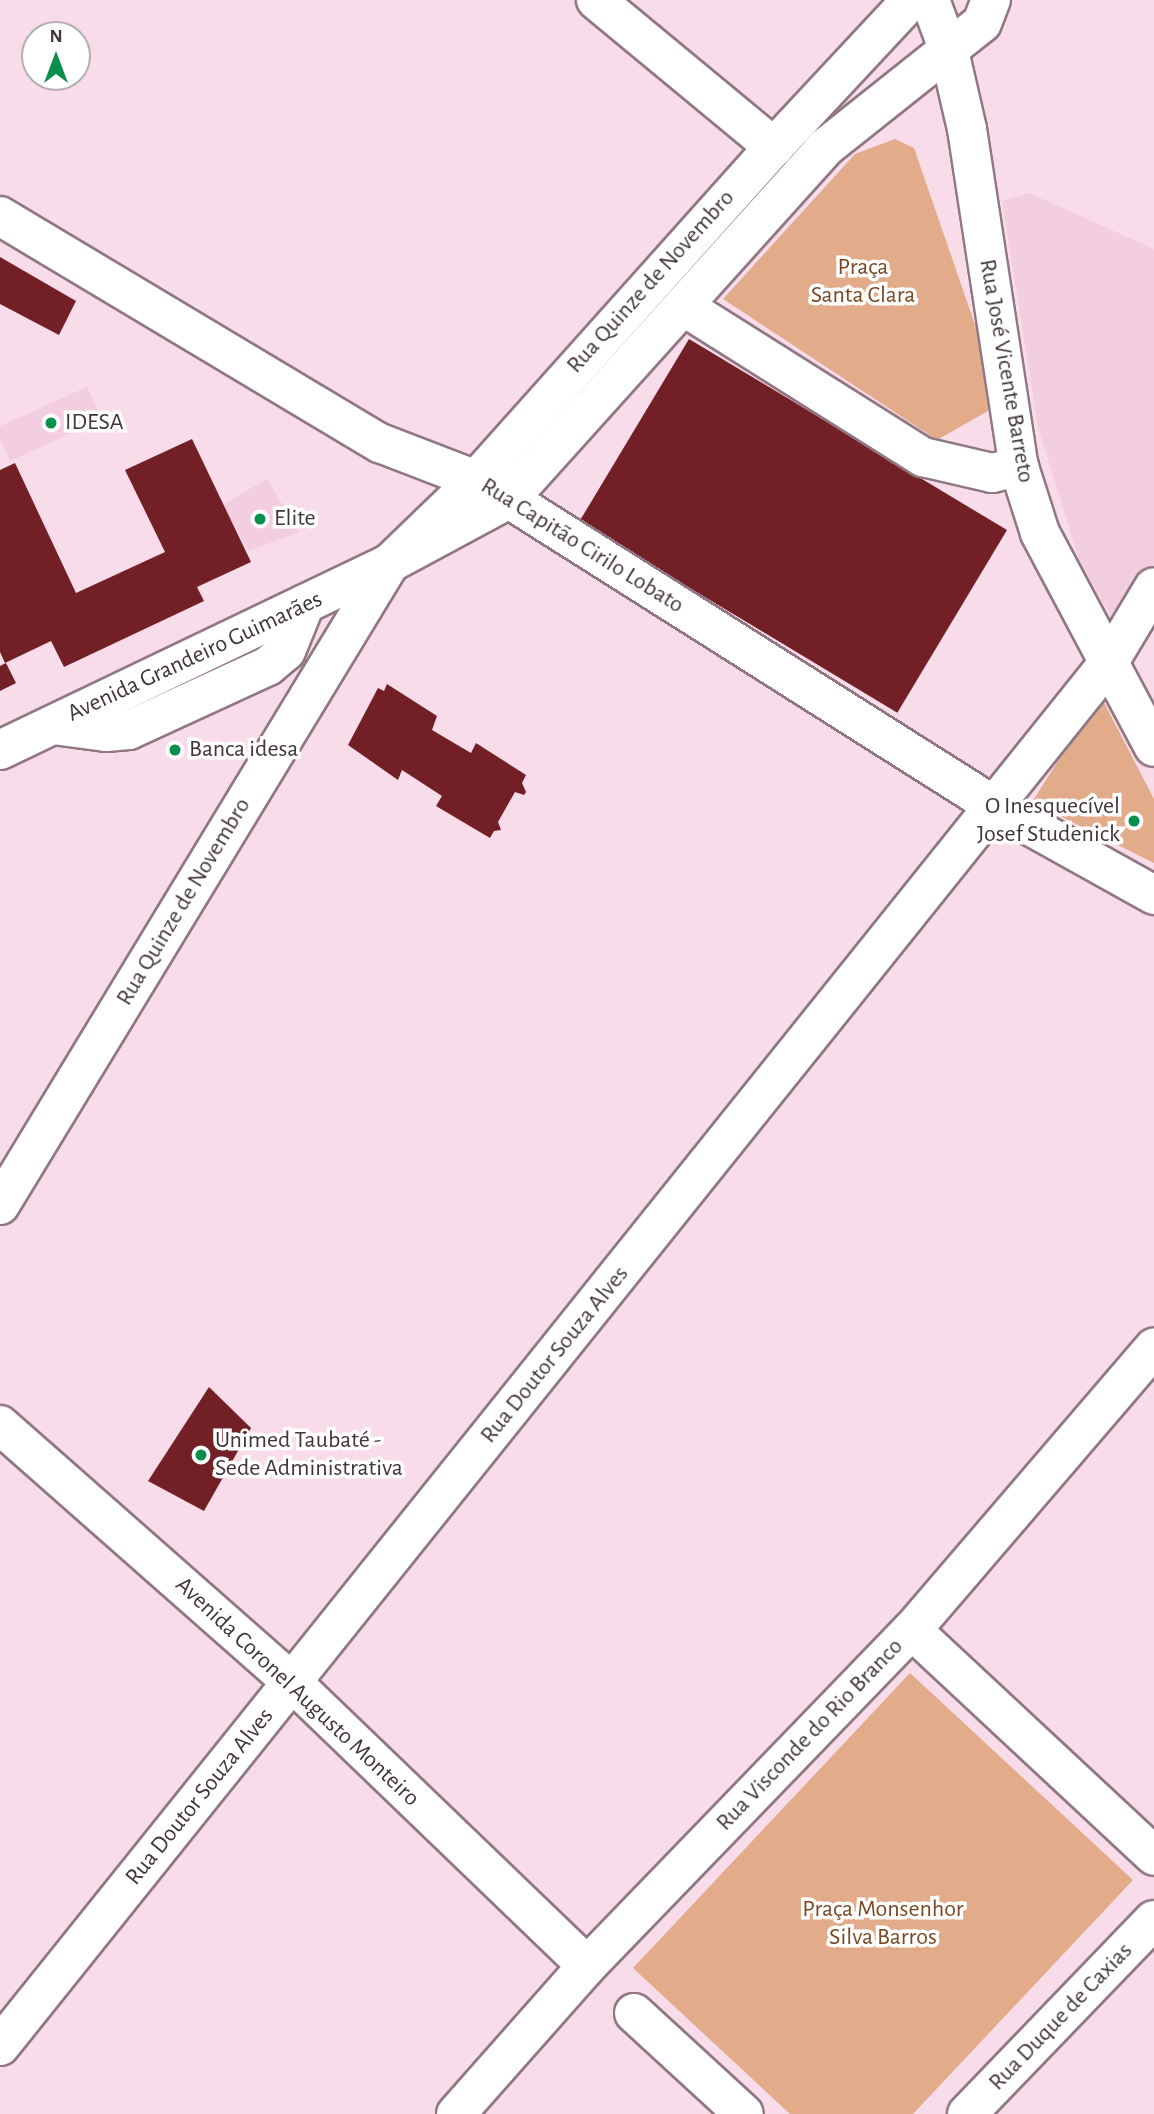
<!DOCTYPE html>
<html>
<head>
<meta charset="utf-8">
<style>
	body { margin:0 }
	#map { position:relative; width:1154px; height:2114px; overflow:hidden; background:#f9dcea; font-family:"Alegreya Sans",sans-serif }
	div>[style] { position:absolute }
	.built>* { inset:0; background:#f2cee0 }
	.green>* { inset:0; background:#e2ac8b }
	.building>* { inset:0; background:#721f26; transform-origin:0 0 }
	.roads { filter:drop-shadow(2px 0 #907783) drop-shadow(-2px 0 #907783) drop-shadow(0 2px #907783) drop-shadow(0 -2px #907783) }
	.minor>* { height:38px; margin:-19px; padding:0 19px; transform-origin:19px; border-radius:19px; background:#fff }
	.major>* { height:38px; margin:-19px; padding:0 19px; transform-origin:19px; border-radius:19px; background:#fff }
	.dots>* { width:19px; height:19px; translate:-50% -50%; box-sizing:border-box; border:4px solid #fff; border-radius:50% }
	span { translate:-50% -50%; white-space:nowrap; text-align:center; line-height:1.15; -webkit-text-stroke:7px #fff; paint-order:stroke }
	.park-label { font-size:24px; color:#7c4823 }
	.street-label { font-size:24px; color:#40353a }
	.poi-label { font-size:24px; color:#40353a }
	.left { translate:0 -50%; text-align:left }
	.right { translate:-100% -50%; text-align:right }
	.north { position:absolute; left:21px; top:21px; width:70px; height:70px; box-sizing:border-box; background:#fff; border:2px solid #b3aeb0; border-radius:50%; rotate:0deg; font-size:19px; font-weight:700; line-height:28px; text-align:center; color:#40353a }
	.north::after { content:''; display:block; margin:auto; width:24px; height:32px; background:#078f4c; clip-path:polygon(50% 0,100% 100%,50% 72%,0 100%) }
</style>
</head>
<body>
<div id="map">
	<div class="built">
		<div style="clip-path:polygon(1029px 193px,1154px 249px,1154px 568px,1119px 629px,1079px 560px,1038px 427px,1002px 201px)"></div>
		<div style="clip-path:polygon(87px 387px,102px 419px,10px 461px,0 439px,0 426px)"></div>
		<div style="clip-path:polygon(267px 479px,299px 532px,249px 551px,222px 505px)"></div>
	</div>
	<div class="green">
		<div style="clip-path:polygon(895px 139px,914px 148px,1002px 403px,937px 440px,723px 299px,855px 154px)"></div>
		<div style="clip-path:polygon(1100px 695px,1154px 799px,1154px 863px,1032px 802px)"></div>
		<div style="clip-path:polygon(910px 1673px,1133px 1880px,913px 2114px,790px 2114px,633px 1968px)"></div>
	</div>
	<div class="building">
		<div style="clip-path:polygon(0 257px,76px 301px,59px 335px,0 304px)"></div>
		<div style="left:689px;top:339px;width:371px;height:213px;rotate:31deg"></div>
		<div style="clip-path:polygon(192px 439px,251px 562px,197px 587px,204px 601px,64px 667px,51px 641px,5px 663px,0 652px,0 470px,15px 463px,76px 593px,165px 552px,125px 470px)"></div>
		<div style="clip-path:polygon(6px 663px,16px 683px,0 691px,0 666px)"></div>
		<div style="clip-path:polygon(387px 684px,437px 716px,432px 730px,471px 753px,476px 743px,526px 775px,522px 783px,526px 792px,524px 795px,515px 792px,498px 822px,501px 830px,494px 831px,490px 838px,436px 806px,442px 796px,402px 770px,398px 780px,348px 745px,378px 688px,384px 691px)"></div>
		<div style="clip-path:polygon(209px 1387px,251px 1428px,204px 1511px,148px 1481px)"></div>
	</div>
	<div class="roads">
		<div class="minor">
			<div style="left:596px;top:0;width:231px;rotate:39.6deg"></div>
			<div style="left:683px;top:306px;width:284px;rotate:32.2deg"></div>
			<div style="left:923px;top:457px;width:71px;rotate:13.1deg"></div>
			<div style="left:992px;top:473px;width:28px;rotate:-13deg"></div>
			<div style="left:1109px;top:662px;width:87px;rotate:-59deg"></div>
			<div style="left:53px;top:725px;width:53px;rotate:7.5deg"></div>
			<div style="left:106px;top:732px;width:23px;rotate:-5deg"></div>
			<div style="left:129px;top:730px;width:153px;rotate:-24.7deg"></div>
			<div style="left:268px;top:666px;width:23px;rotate:-40deg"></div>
			<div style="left:286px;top:651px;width:51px;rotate:-68deg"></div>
			<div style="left:0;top:1425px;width:389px;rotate:41.4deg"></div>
			<div style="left:292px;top:1682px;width:409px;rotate:43.9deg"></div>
			<div style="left:912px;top:1630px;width:331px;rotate:43deg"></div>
			<div style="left:634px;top:2013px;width:149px;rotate:42.6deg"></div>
			<div style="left:456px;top:2114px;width:198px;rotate:-48.5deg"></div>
			<div style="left:587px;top:1966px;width:467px;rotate:-46deg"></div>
			<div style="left:912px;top:1630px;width:372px;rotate:-49.4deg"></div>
			<div style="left:967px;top:2114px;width:269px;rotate:-46.1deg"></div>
		</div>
		<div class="major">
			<div style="left:930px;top:0;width:54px;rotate:69.6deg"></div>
			<div style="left:949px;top:51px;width:80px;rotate:77deg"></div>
			<div style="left:967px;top:129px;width:342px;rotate:81.3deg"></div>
			<div style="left:1019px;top:467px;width:69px;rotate:72.3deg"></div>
			<div style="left:1040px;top:533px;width:242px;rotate:62deg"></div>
			<div style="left:0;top:216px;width:443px;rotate:30.9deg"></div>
			<div style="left:380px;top:443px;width:103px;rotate:21.1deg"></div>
			<div style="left:476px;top:480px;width:38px;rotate:30deg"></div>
			<div style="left:509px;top:499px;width:576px;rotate:32.31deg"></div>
			<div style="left:996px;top:807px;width:181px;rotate:29.1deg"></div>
			<div style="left:0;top:750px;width:433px;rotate:-25.6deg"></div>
			<div style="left:390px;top:563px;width:135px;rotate:-28.3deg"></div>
			<div style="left:509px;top:499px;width:474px;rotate:-48deg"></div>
			<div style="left:826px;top:147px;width:199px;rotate:-38.5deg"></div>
			<div style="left:982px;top:23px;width:25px;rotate:-69deg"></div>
			<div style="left:0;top:1205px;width:751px;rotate:-58.72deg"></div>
			<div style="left:390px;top:563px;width:120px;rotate:-44deg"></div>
			<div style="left:476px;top:480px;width:447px;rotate:-48.2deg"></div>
			<div style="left:774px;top:147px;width:201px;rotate:-47deg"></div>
			<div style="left:0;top:2046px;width:1774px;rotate:-51.29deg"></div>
		</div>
	</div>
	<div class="dots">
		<div style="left:51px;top:423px;background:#078f4c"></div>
		<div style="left:260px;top:519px;background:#078f4c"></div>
		<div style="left:175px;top:750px;background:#078f4c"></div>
		<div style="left:1134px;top:821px;background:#078f4c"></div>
		<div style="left:201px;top:1455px;background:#078f4c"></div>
	</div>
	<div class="park-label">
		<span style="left:863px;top:282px">Praça<br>Santa Clara</span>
		<span style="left:883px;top:1924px">Praça Monsenhor<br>Silva Barros</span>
	</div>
	<div class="street-label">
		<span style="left:651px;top:282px;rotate:-48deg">Rua Quinze de Novembro</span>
		<span style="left:1006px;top:371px;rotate:80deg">Rua José Vicente Barreto</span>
		<span style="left:582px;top:546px;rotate:32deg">Rua Capitão Cirilo Lobato</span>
		<span style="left:195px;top:657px;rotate:-25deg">Avenida Grandeiro Guimarães</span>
		<span style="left:184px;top:902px;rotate:-59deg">Rua Quinze de Novembro</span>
		<span style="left:555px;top:1355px;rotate:-51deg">Rua Doutor Souza Alves</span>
		<span style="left:297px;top:1692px;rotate:43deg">Avenida Coronel Augusto Monteiro</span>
		<span style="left:810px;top:1735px;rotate:-46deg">Rua Visconde do Rio Branco</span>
		<span style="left:200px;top:1797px;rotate:-51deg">Rua Doutor Souza Alves</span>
		<span style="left:1061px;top:2017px;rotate:-46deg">Rua Duque de Caxias</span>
	</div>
	<div class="poi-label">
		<span class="left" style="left:65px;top:423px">IDESA</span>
		<span class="left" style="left:274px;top:519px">Elite</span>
		<span class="left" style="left:189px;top:750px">Banca idesa</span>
		<span class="right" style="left:1120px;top:821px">O Inesquecível<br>Josef Studenick</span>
		<span class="left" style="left:215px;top:1455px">Unimed Taubaté -<br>Sede Administrativa</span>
	</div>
	<div class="north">N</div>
</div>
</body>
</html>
